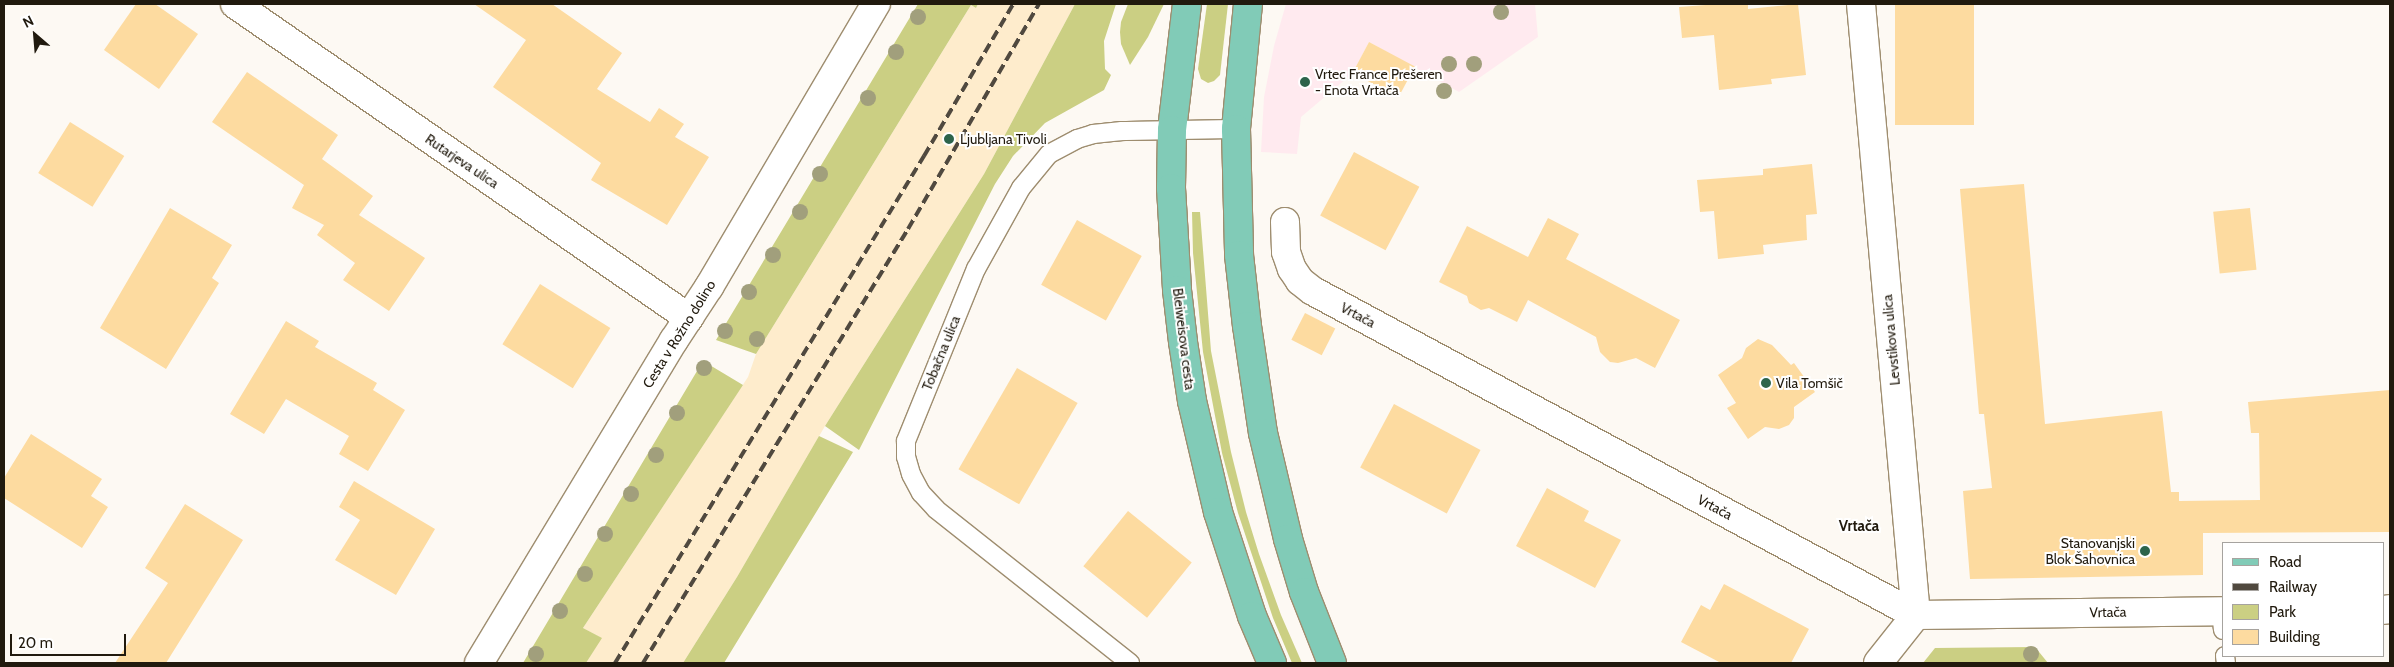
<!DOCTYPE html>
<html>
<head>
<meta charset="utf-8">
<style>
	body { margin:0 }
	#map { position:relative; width:2394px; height:667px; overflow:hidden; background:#fdf9f3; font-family:Cabin,sans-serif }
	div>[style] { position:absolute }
	.built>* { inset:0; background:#feeccc }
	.education>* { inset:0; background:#ffeaef }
	.green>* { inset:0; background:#cbcf83 }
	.building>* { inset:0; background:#fddba0; transform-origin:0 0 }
	.roads { filter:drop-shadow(1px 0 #9e8d6f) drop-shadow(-1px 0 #9e8d6f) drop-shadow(0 1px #9e8d6f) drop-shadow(0 -1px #9e8d6f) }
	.lane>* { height:18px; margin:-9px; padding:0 9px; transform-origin:9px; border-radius:9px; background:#fff }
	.street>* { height:28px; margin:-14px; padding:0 14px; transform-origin:14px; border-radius:14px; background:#fff }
	.primary>* { height:28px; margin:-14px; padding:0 14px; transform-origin:14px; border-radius:14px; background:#81cbb7 }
	.rail>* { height:4px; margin-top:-2px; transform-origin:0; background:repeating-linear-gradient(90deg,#50493f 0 10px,transparent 0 15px) }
	.trees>* { width:16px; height:16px; margin:-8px; border-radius:50%; background:#a19f7c }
	.dots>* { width:14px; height:14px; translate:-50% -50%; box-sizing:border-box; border:2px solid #fff; border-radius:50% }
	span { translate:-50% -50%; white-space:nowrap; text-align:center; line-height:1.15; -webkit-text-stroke:4px #fff; paint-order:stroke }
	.poi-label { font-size:14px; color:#211a0e }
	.left { translate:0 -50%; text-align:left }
	.right { translate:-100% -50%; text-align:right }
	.street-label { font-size:14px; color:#211a0e }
	.neighbourhood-label { font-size:15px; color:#211a0e; font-weight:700 }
	.frame { position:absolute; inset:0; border:5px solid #211a0e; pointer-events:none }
	.legend { position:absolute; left:2222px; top:542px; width:162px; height:115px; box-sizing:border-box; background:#fff; border:1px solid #a6a39f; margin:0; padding:6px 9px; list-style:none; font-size:15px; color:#211a0e }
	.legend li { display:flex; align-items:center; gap:10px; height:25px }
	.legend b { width:25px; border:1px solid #a6a39f }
	.north { position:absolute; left:10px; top:10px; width:50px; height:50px; -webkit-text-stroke:4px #fff; paint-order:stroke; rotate:333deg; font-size:14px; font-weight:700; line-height:20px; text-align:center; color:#211a0e }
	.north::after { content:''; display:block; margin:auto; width:18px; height:22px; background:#211a0e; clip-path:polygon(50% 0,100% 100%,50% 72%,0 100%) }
	.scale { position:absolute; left:10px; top:634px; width:116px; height:22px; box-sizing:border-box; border:2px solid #211a0e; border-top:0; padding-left:6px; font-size:15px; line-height:18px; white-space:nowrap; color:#211a0e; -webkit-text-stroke:4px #fff; paint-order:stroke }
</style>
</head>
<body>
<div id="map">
	<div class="built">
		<div style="clip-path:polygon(978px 4px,1075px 4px,984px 174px,825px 426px,737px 577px,683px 663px,586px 663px,601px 638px,583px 628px,748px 377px,756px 354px,971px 5px,976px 8px)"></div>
	</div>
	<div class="education">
		<div style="clip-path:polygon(1286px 4px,1535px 4px,1538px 37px,1459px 92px,1369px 42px,1353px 73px,1301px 117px,1297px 154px,1261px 152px,1264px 97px,1274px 46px)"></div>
	</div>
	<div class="green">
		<div style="clip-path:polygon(918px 4px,978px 4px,976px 8px,971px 5px,756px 354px,716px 340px)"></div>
		<div style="clip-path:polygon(1075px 4px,1116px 4px,1104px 41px,1105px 69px,1111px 75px,1104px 90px,1045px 123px,1013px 156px,995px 184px,859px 450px,825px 426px,984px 174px)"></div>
		<div style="clip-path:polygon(1128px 4px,1164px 4px,1148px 37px,1130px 65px,1121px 44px,1120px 32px,1121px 22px)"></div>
		<div style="clip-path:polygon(1207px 4px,1228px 4px,1220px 75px,1214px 81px,1208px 83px,1201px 79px,1198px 69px)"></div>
		<div style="clip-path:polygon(1192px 212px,1200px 212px,1211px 351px,1231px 452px,1246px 512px,1259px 554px,1281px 615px,1302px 663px,1292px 663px,1273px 618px,1238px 513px,1222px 453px,1203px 352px,1193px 253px)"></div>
		<div style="clip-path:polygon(703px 361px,743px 385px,583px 628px,602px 638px,586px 663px,523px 663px)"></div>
		<div style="clip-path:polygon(819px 436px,853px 452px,724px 663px,683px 663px,737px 577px)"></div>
		<div style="clip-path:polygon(2035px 647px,2048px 663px,1923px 663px,1935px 648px)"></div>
	</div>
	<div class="building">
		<div style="clip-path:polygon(136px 4px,155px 4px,198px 34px,159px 89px,104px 50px)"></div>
		<div style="clip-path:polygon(474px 4px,552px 4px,622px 53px,597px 89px,650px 122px,659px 108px,684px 124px,675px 137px,709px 157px,667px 225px,591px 180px,601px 163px,493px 87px,526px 40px)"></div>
		<div style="clip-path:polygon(1719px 4px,1748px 4px,1748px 9px,1798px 4px,1806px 75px,1771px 79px,1772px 84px,1719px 90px,1714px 35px,1682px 38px,1679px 7px)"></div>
		<div style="left:1895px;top:4px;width:79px;height:121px"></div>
		<div style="left:1369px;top:42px;width:52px;height:35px;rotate:28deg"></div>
		<div style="clip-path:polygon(247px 72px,338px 135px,322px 159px,373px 196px,359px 215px,425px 258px,389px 311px,343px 280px,355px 263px,317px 235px,324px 225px,292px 208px,304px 185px,212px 122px)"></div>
		<div style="left:70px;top:122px;width:64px;height:60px;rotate:32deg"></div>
		<div style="left:1354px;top:152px;width:74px;height:72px;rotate:28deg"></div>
		<div style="clip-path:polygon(1812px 164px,1817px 214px,1806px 215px,1807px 240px,1763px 245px,1764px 254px,1718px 259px,1714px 211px,1700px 212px,1697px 180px,1763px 175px,1763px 169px)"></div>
		<div style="clip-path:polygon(2024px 184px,2045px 424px,2162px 411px,2171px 492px,2179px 492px,2179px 501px,2260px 500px,2259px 433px,2251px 433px,2248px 402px,2390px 390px,2390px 532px,2203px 533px,2203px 575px,1970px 579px,1963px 491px,1992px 488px,1984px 414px,1979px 414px,1960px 189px)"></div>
		<div style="clip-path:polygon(170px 208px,232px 245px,212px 278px,219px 283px,166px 369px,100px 328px)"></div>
		<div style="left:2250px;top:208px;width:62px;height:37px;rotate:84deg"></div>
		<div style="clip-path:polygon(1548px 218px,1579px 234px,1566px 259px,1680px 320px,1655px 368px,1636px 358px,1618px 363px,1610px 362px,1600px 352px,1596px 337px,1528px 300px,1517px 322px,1489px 308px,1481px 310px,1469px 303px,1467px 296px,1439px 282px,1467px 226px,1528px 257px)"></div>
		<div style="left:1077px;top:220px;width:74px;height:74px;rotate:29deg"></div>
		<div style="left:540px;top:284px;width:83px;height:71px;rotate:32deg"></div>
		<div style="left:1305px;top:313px;width:34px;height:30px;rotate:27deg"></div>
		<div style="clip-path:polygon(286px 321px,319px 341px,315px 347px,377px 383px,373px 390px,405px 410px,368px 471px,339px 454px,349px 436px,286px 399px,264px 434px,230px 414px)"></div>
		<div style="clip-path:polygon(1758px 339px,1772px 345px,1791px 365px,1794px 363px,1815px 392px,1794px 407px,1794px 418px,1789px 425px,1779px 429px,1765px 427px,1748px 439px,1727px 408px,1736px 403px,1718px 375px,1742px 358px,1746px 348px)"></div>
		<div style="left:1017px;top:368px;width:70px;height:117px;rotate:30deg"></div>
		<div style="left:1394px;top:404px;width:98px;height:72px;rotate:28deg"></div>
		<div style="clip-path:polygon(31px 434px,102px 479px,91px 496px,108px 507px,82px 548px,4px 498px,4px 478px)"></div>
		<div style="clip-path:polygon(354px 481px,435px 529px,396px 595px,335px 560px,360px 520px,339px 507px)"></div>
		<div style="clip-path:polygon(1547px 488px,1589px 511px,1584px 521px,1621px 540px,1595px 588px,1516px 546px)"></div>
		<div style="clip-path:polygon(185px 504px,243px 540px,166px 663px,115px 663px,168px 583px,145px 568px)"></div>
		<div style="left:1128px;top:511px;width:82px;height:71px;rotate:39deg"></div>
		<div style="clip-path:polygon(1724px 584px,1809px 629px,1791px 663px,1721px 663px,1681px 642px,1701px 605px,1710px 610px)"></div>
	</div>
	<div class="roads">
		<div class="lane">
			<div style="left:2221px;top:611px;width:19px;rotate:84deg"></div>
			<div style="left:2225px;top:656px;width:7px;rotate:82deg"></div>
			<div style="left:1130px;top:663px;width:248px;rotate:-141.6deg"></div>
			<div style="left:936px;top:509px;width:22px;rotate:-133deg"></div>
			<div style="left:921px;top:493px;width:21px;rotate:-118deg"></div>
			<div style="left:911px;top:474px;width:18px;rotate:-106deg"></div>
			<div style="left:906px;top:457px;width:16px;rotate:-90deg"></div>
			<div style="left:906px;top:441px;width:186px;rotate:-67.9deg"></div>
			<div style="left:976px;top:269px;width:93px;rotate:-60.9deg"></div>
			<div style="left:1021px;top:188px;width:44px;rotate:-50.5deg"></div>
			<div style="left:1049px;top:154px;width:32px;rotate:-28deg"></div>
			<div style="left:1077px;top:139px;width:17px;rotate:-17deg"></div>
			<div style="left:1093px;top:134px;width:29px;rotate:-6deg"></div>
			<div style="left:1122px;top:131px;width:114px;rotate:-1deg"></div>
		</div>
		<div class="street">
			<div style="left:235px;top:4px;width:552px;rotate:34.67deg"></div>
			<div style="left:1861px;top:4px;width:613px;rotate:84.86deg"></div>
			<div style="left:1916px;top:615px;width:61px;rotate:128.4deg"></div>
			<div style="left:1285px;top:222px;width:30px;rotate:88deg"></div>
			<div style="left:1286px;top:252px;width:18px;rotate:71deg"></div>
			<div style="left:1292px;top:269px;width:14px;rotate:56deg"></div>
			<div style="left:1300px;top:281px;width:16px;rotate:38deg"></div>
			<div style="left:1313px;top:291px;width:685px;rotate:28.25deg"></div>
			<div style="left:1916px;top:615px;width:307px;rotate:-0.7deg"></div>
			<div style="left:2383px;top:610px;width:7px;rotate:-8deg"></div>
			<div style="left:479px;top:663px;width:377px;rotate:-58.9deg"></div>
			<div style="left:674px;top:340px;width:64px;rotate:-56.6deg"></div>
			<div style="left:709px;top:287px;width:329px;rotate:-59.5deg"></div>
		</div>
		<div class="primary">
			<div style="left:1187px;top:4px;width:127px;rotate:96.8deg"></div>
			<div style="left:1172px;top:130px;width:58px;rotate:91deg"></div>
			<div style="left:1171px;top:188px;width:102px;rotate:86.6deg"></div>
			<div style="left:1177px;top:290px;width:52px;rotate:83.4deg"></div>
			<div style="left:1183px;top:342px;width:60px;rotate:81.3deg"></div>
			<div style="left:1192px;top:401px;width:114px;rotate:76.8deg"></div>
			<div style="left:1218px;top:512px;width:109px;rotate:71.9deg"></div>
			<div style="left:1252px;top:616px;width:51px;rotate:66.9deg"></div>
			<div style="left:1248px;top:4px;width:126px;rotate:95.5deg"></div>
			<div style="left:1236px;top:129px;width:126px;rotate:88.6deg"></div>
			<div style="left:1239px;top:255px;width:71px;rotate:83.6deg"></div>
			<div style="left:1247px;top:326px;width:108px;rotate:81.5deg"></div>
			<div style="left:1263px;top:433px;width:109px;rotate:76.7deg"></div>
			<div style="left:1288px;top:539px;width:55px;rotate:73.2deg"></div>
			<div style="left:1304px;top:592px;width:76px;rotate:68.5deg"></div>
		</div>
	</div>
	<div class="rail">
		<div style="left:615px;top:663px;width:594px;rotate:-58.64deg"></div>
		<div style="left:924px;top:156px;width:176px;rotate:-59.6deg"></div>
		<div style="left:643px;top:663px;width:509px;rotate:-58.59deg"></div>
		<div style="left:908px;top:229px;width:260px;rotate:-59.8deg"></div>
	</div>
	<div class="trees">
		<div style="left:1501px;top:12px"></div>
		<div style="left:918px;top:17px"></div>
		<div style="left:896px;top:52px"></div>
		<div style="left:1449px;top:64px"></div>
		<div style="left:1474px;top:64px"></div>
		<div style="left:1444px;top:91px"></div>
		<div style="left:868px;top:98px"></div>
		<div style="left:820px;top:174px"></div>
		<div style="left:800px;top:212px"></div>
		<div style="left:773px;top:255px"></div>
		<div style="left:749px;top:292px"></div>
		<div style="left:725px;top:331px"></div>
		<div style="left:757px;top:339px"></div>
		<div style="left:704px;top:368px"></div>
		<div style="left:677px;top:413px"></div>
		<div style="left:656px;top:455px"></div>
		<div style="left:631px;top:494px"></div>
		<div style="left:605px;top:534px"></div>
		<div style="left:585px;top:574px"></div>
		<div style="left:560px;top:611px"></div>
		<div style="left:536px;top:654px"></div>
		<div style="left:2031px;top:654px"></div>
	</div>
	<div class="dots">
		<div style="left:1305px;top:82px;background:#2d644b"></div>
		<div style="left:949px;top:139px;background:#2d644b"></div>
		<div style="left:1766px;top:383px;background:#2d644b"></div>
		<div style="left:2145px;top:551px;background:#2d644b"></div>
	</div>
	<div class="poi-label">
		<span class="left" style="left:1315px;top:82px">Vrtec France Prešeren<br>- Enota Vrtača</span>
		<span class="left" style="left:960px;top:139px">Ljubljana Tivoli</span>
		<span class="left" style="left:1776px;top:383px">Vila Tomšič</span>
		<span class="right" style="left:2135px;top:551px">Stanovanjski<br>Blok Šahovnica</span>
	</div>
	<div class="street-label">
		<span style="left:462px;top:161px;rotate:34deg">Rutarjeva ulica</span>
		<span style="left:1358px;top:315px;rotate:28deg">Vrtača</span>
		<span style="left:679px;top:334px;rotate:-58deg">Cesta v Rožno dolino</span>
		<span style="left:1184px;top:339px;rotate:83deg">Bleiweisova cesta</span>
		<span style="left:1891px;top:340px;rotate:-95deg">Levstikova ulica</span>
		<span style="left:941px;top:353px;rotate:-68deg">Tobačna ulica</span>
		<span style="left:1715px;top:507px;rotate:28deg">Vrtača</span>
		<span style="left:2108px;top:612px;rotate:-1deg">Vrtača</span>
	</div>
	<div class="neighbourhood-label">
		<span style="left:1859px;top:527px">Vrtača</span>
	</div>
	<div class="frame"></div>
	<ul class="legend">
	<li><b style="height:6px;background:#81cbb7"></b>Road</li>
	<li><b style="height:6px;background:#50493f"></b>Railway</li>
	<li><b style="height:14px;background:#cbcf83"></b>Park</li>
	<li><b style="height:14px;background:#fddba0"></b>Building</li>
	</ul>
	<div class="north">N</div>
	<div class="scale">20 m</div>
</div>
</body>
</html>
